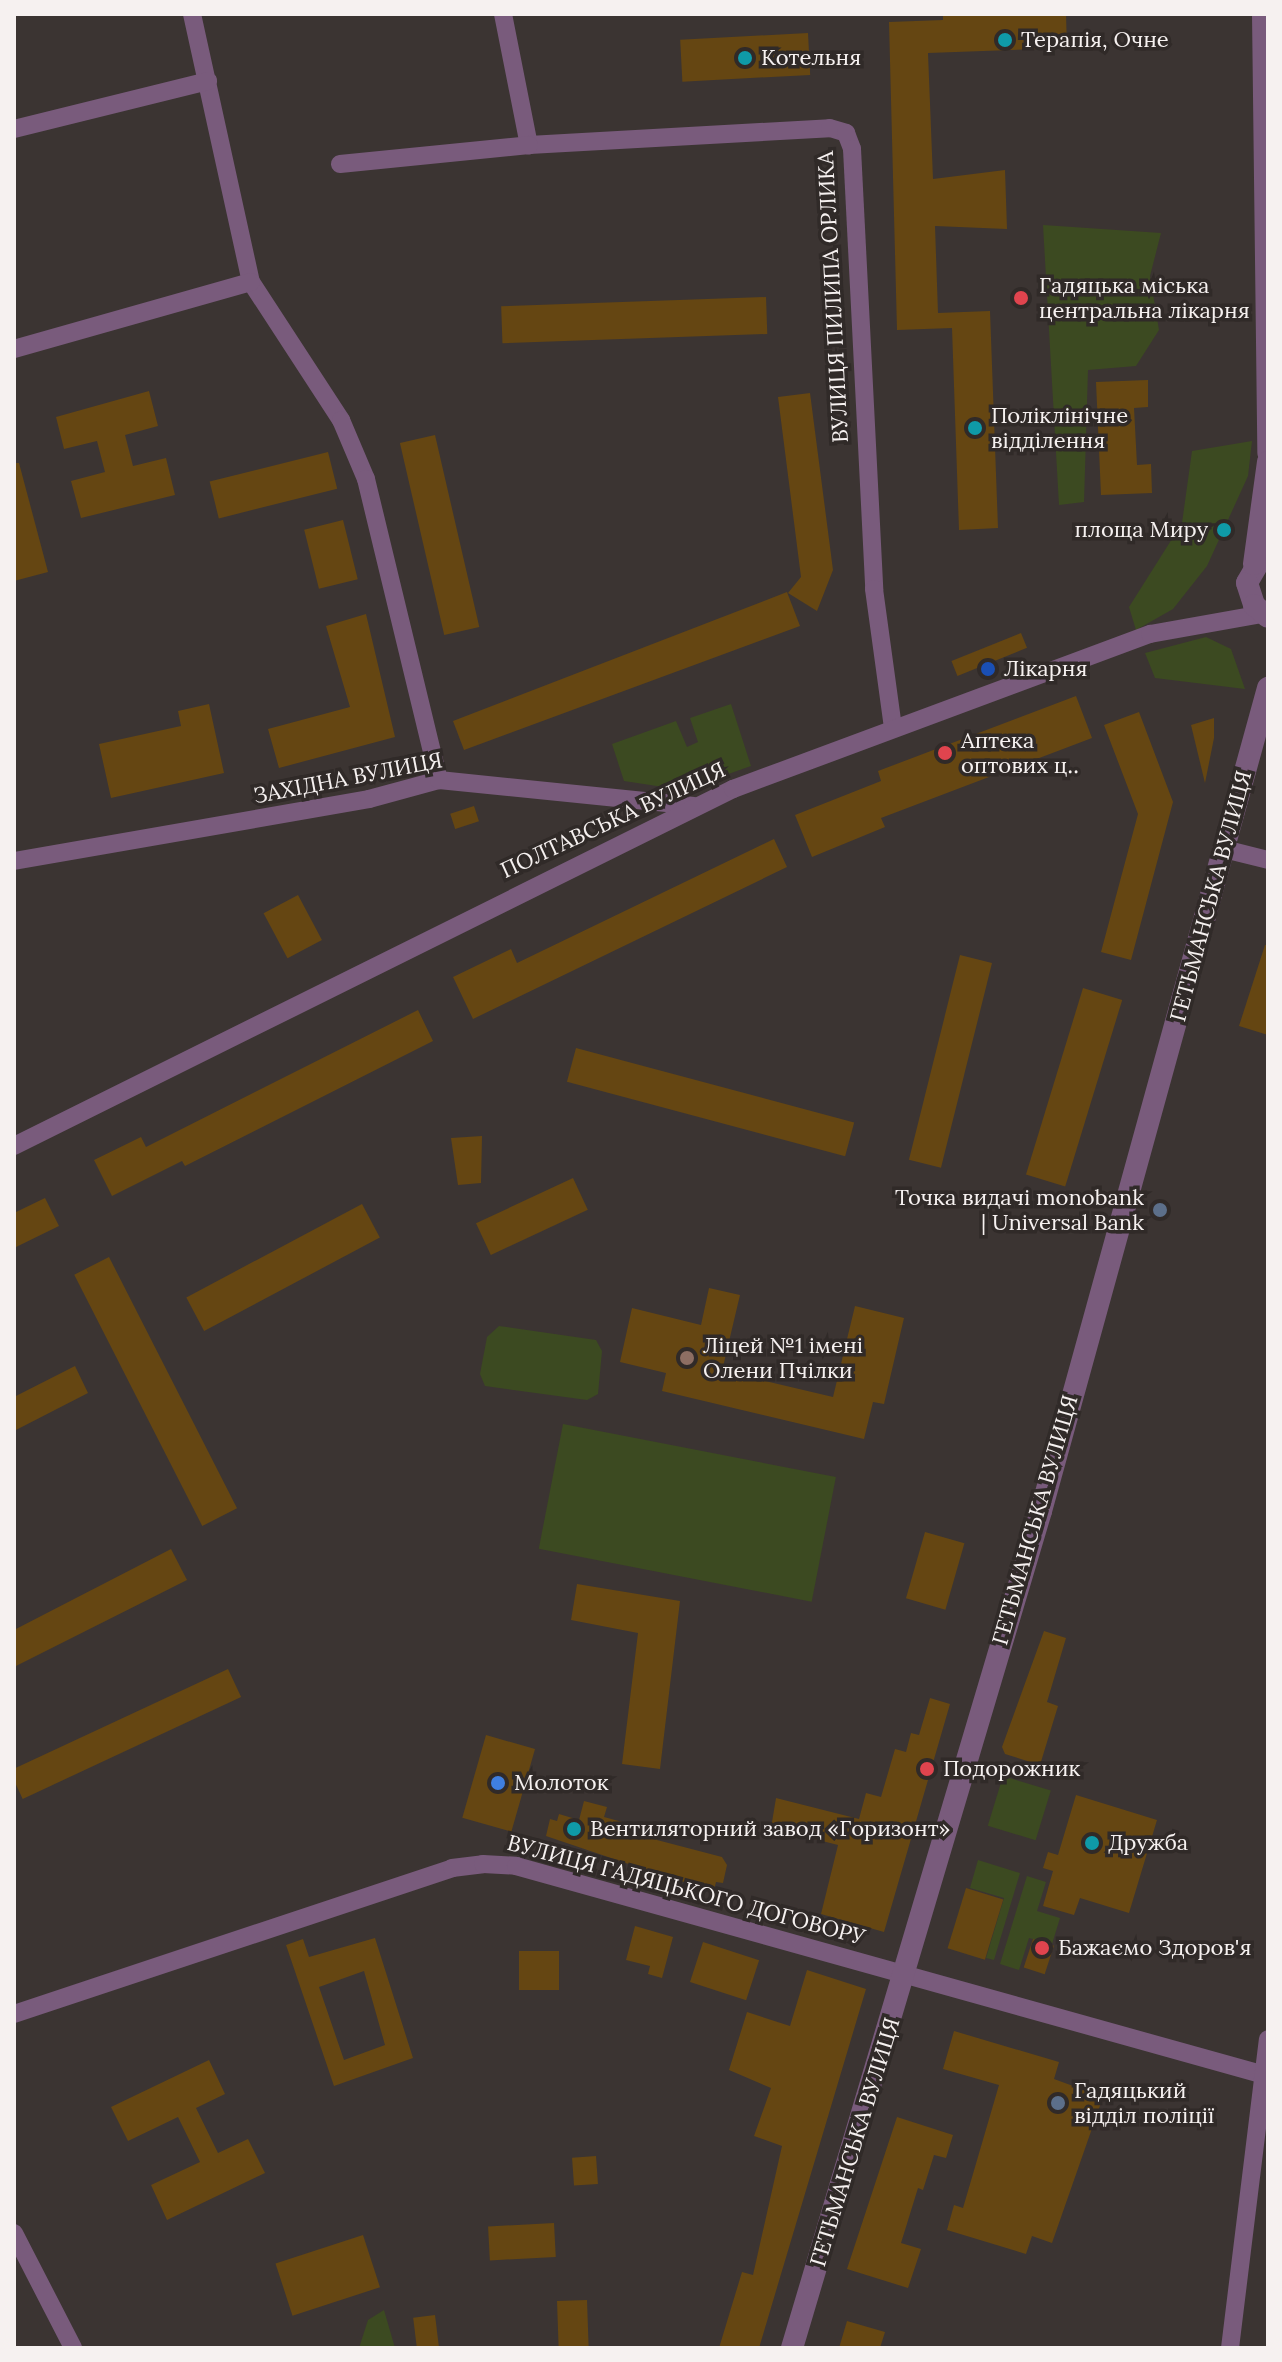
<!DOCTYPE html>
<html>
<head>
<meta charset="utf-8">
<style>
	body { margin:0 }
	#map { position:relative; width:1282px; height:2362px; overflow:hidden; background:#3b3432; font-family:Lora,serif }
	div>[style] { position:absolute }
	.green>* { inset:0; background:#3c4a21; transform-origin:0 0 }
	.building>* { inset:0; background:#654612; transform-origin:0 0 }
	.minor>* { height:18px; margin:-9px; padding:0 9px; transform-origin:9px; border-radius:9px; background:#795b7c }
	.tertiary>* { height:22px; margin:-11px; padding:0 11px; transform-origin:11px; border-radius:11px; background:#795b7c }
	.dots>* { width:22px; height:22px; translate:-50% -50%; box-sizing:border-box; border:4px solid #302a28; border-radius:50% }
	span { translate:-50% -50%; white-space:nowrap; text-align:center; line-height:1.15; -webkit-text-stroke:7px #302a28; paint-order:stroke }
	.poi-label { font-size:22px; color:#f6f1f0 }
	.left { translate:0 -50%; text-align:left }
	.right { translate:-100% -50%; text-align:right }
	.street-label { font-size:22px; color:#f6f1f0 }
	.frame { position:absolute; inset:0; border:16px solid #f6f1f0; pointer-events:none }
</style>
</head>
<body>
<div id="map">
	<div class="green">
		<div style="clip-path:polygon(1043px 225px,1161px 233px,1150px 276px,1159px 330px,1136px 366px,1088px 370px,1084px 502px,1059px 505px)"></div>
		<div style="clip-path:polygon(1252px 441px,1248px 476px,1207px 566px,1173px 609px,1136px 630px,1129px 607px,1182px 523px,1192px 451px)"></div>
		<div style="clip-path:polygon(1206px 637px,1231px 649px,1245px 689px,1155px 678px,1145px 653px)"></div>
		<div style="clip-path:polygon(731px 704px,751px 766px,683px 790px,624px 781px,612px 744px,676px 721px,687px 747px,698px 742px,690px 718px)"></div>
		<div style="clip-path:polygon(499px 1326px,596px 1340px,602px 1351px,598px 1394px,587px 1400px,485px 1386px,480px 1374px,487px 1337px)"></div>
		<div style="left:563px;top:1424px;width:278px;height:127px;rotate:11deg"></div>
		<div style="left:1003px;top:1776px;width:50px;height:52px;rotate:17deg"></div>
		<div style="clip-path:polygon(978px 1860px,1020px 1873px,994px 1960px,986px 1958px,1004px 1898px,970px 1888px)"></div>
		<div style="clip-path:polygon(1027px 1876px,1046px 1882px,1037px 1911px,1060px 1918px,1052px 1944px,1029px 1938px,1019px 1970px,1000px 1964px)"></div>
		<div style="clip-path:polygon(384px 2310px,395px 2348px,359px 2348px,368px 2320px)"></div>
	</div>
	<div class="building">
		<div style="clip-path:polygon(943px 14px,1066px 14px,1067px 48px,928px 53px,933px 179px,1005px 170px,1007px 229px,935px 226px,938px 313px,990px 311px,998px 528px,959px 530px,952px 328px,897px 330px,889px 22px,943px 20px)"></div>
		<div style="left:808px;top:33px;width:42px;height:128px;rotate:87deg"></div>
		<div style="left:766px;top:297px;width:37px;height:265px;rotate:88deg"></div>
		<div style="clip-path:polygon(1148px 380px,1148px 407px,1134px 408px,1137px 465px,1151px 464px,1152px 493px,1101px 495px,1096px 382px)"></div>
		<div style="clip-path:polygon(149px 391px,158px 426px,125px 435px,133px 466px,166px 458px,175px 495px,81px 518px,71px 481px,105px 472px,97px 441px,64px 449px,56px 417px)"></div>
		<div style="clip-path:polygon(810px 393px,833px 570px,817px 611px,788px 593px,801px 577px,778px 397px)"></div>
		<div style="left:435px;top:435px;width:197px;height:36px;rotate:77deg"></div>
		<div style="left:328px;top:452px;width:38px;height:122px;rotate:76deg"></div>
		<div style="clip-path:polygon(14px 463px,19px 463px,48px 572px,14px 581px)"></div>
		<div style="left:343px;top:520px;width:61px;height:40px;rotate:76deg"></div>
		<div style="clip-path:polygon(787px 592px,800px 626px,464px 750px,453px 721px)"></div>
		<div style="clip-path:polygon(366px 614px,395px 737px,279px 768px,268px 729px,350px 707px,326px 626px)"></div>
		<div style="left:1021px;top:633px;width:16px;height:75px;rotate:68deg"></div>
		<div style="clip-path:polygon(1076px 696px,1092px 738px,881px 818px,885px 827px,812px 857px,795px 815px,881px 781px,878px 771px)"></div>
		<div style="clip-path:polygon(209px 704px,224px 773px,111px 798px,99px 744px,181px 726px,178px 711px)"></div>
		<div style="clip-path:polygon(1139px 712px,1173px 802px,1131px 960px,1101px 952px,1138px 814px,1104px 725px)"></div>
		<div style="clip-path:polygon(1214px 718px,1214px 738px,1205px 783px,1191px 725px)"></div>
		<div style="left:474px;top:806px;width:16px;height:25px;rotate:72deg"></div>
		<div style="clip-path:polygon(774px 839px,787px 867px,473px 1019px,453px 977px,511px 949px,517px 963px)"></div>
		<div style="left:298px;top:895px;width:51px;height:39px;rotate:62deg"></div>
		<div style="clip-path:polygon(1265px 945px,1268px 945px,1268px 1035px,1239px 1026px)"></div>
		<div style="left:960px;top:955px;width:33px;height:211px;rotate:14deg"></div>
		<div style="left:1083px;top:988px;width:41px;height:195px;rotate:17deg"></div>
		<div style="clip-path:polygon(418px 1010px,433px 1041px,185px 1166px,182px 1161px,112px 1196px,94px 1160px,141px 1137px,146px 1147px)"></div>
		<div style="left:576px;top:1048px;width:288px;height:35px;rotate:15deg"></div>
		<div style="clip-path:polygon(482px 1136px,481px 1183px,458px 1185px,451px 1138px)"></div>
		<div style="left:573px;top:1178px;width:35px;height:107px;rotate:65deg"></div>
		<div style="clip-path:polygon(45px 1198px,59px 1226px,14px 1248px,14px 1213px)"></div>
		<div style="left:362px;top:1204px;width:38px;height:199px;rotate:62deg"></div>
		<div style="left:109px;top:1257px;width:282px;height:39px;rotate:63deg"></div>
		<div style="clip-path:polygon(709px 1288px,740px 1295px,722px 1371px,833px 1397px,855px 1306px,904px 1318px,884px 1404px,873px 1402px,864px 1439px,662px 1391px,666px 1373px,620px 1362px,632px 1308px,701px 1325px)"></div>
		<div style="clip-path:polygon(75px 1366px,88px 1393px,14px 1431px,14px 1397px)"></div>
		<div style="left:925px;top:1532px;width:41px;height:69px;rotate:16deg"></div>
		<div style="clip-path:polygon(171px 1549px,187px 1580px,14px 1667px,14px 1630px)"></div>
		<div style="clip-path:polygon(577px 1584px,680px 1601px,660px 1769px,622px 1764px,638px 1633px,571px 1620px)"></div>
		<div style="clip-path:polygon(1044px 1631px,1066px 1638px,1047px 1702px,1058px 1706px,1040px 1765px,1005px 1754px,1002px 1747px)"></div>
		<div style="left:228px;top:1669px;width:31px;height:241px;rotate:65deg"></div>
		<div style="clip-path:polygon(930px 1698px,950px 1704px,884px 1932px,821px 1914px,838px 1845px,771px 1828px,776px 1798px,859px 1819px,866px 1793px,881px 1797px,895px 1749px,906px 1752px,911px 1733px,919px 1735px)"></div>
		<div style="left:486px;top:1735px;width:51px;height:86px;rotate:16deg"></div>
		<div style="clip-path:polygon(1076px 1795px,1157px 1820px,1129px 1913px,1080px 1898px,1074px 1915px,1043px 1906px,1053px 1871px,1043px 1868px,1048px 1852px,1058px 1855px)"></div>
		<div style="clip-path:polygon(584px 1801px,607px 1807px,604px 1817px,659px 1832px,657px 1840px,722px 1857px,727px 1865px,723px 1883px,716px 1882px,714px 1890px,673px 1879px,546px 1836px,550px 1819px,557px 1821px,559px 1814px,579px 1820px)"></div>
		<div style="left:966px;top:1888px;width:39px;height:63px;rotate:17deg"></div>
		<div style="clip-path:polygon(635px 1926px,673px 1937px,662px 1978px,648px 1974px,650px 1966px,626px 1960px)"></div>
		<div style="clip-path:polygon(evenodd,375px 1938px,413px 2058px,334px 2086px,286px 1945px,303px 1939px,309px 1957px,375px 1938px,364px 1971px,385px 2045px,344px 2060px,319px 1987px,364px 1971px)"></div>
		<div style="left:1033px;top:1939px;width:22px;height:30px;rotate:18deg"></div>
		<div style="left:703px;top:1942px;width:59px;height:42px;rotate:18deg"></div>
		<div style="left:559px;top:1951px;width:39px;height:40px;rotate:90deg"></div>
		<div style="clip-path:polygon(807px 1970px,866px 1989px,759px 2348px,719px 2348px,742px 2272px,753px 2275px,782px 2146px,754px 2136px,771px 2088px,729px 2070px,747px 2012px,790px 2026px)"></div>
		<div style="clip-path:polygon(954px 2031px,1059px 2062px,1054px 2079px,1103px 2097px,1052px 2243px,1032px 2236px,1026px 2254px,947px 2230px,954px 2205px,963px 2208px,999px 2085px,943px 2069px)"></div>
		<div style="clip-path:polygon(209px 2060px,225px 2094px,196px 2108px,218px 2153px,248px 2139px,265px 2173px,167px 2220px,151px 2185px,200px 2162px,178px 2117px,128px 2141px,111px 2107px)"></div>
		<div style="clip-path:polygon(897px 2117px,953px 2135px,946px 2158px,934px 2155px,923px 2190px,918px 2188px,901px 2243px,921px 2249px,908px 2288px,847px 2269px)"></div>
		<div style="left:596px;top:2156px;width:28px;height:24px;rotate:86deg"></div>
		<div style="left:554px;top:2223px;width:34px;height:66px;rotate:87deg"></div>
		<div style="left:363px;top:2235px;width:55px;height:92px;rotate:72deg"></div>
		<div style="left:587px;top:2300px;width:48px;height:30px;rotate:88deg"></div>
		<div style="left:435px;top:2315px;width:33px;height:22px;rotate:83deg"></div>
		<div style="clip-path:polygon(847px 2321px,885px 2332px,880px 2348px,839px 2348px)"></div>
	</div>
	<div class="minor">
		<div style="left:192px;top:14px;width:274px;rotate:77.6deg"></div>
		<div style="left:251px;top:282px;width:165px;rotate:56.9deg"></div>
		<div style="left:341px;top:420px;width:64px;rotate:67deg"></div>
		<div style="left:366px;top:479px;width:310px;rotate:76.4deg"></div>
		<div style="left:503px;top:14px;width:134px;rotate:78.8deg"></div>
		<div style="left:529px;top:145px;width:301px;rotate:-3.2deg"></div>
		<div style="left:830px;top:128px;width:17px;rotate:17deg"></div>
		<div style="left:846px;top:133px;width:17px;rotate:69deg"></div>
		<div style="left:852px;top:149px;width:441px;rotate:87.1deg"></div>
		<div style="left:874px;top:589px;width:140px;rotate:82.2deg"></div>
		<div style="left:14px;top:129px;width:200px;rotate:-13.9deg"></div>
		<div style="left:340px;top:164px;width:190px;rotate:-5.7deg"></div>
		<div style="left:14px;top:349px;width:246px;rotate:-15.8deg"></div>
		<div style="left:1224px;top:849px;width:45px;rotate:14deg"></div>
		<div style="left:14px;top:861px;width:360px;rotate:-9.9deg"></div>
		<div style="left:369px;top:799px;width:73px;rotate:-15.2deg"></div>
		<div style="left:439px;top:780px;width:256px;rotate:5.8deg"></div>
		<div style="left:14px;top:1146px;width:803px;rotate:-26.41deg"></div>
		<div style="left:733px;top:789px;width:445px;rotate:-20.4deg"></div>
		<div style="left:1150px;top:634px;width:114px;rotate:-10.1deg"></div>
		<div style="left:14px;top:2014px;width:462px;rotate:-18.4deg"></div>
		<div style="left:452px;top:1868px;width:31px;rotate:-7deg"></div>
		<div style="left:483px;top:1864px;width:33px;rotate:3deg"></div>
		<div style="left:516px;top:1866px;width:781px;rotate:15.6deg"></div>
		<div style="left:14px;top:2233px;width:129px;rotate:62.8deg"></div>
		<div style="left:1230px;top:2348px;width:311px;rotate:-83deg"></div>
	</div>
	<div class="tertiary">
		<div style="left:1263px;top:14px;width:439px;rotate:89.3deg"></div>
		<div style="left:1263px;top:555px;width:32px;rotate:120deg"></div>
		<div style="left:1247px;top:583px;width:23px;rotate:72deg"></div>
		<div style="left:1254px;top:605px;width:18px;rotate:41deg"></div>
		<div style="left:1254px;top:564px;width:103px;rotate:-82.2deg"></div>
		<div style="left:792px;top:2348px;width:873px;rotate:-73.43deg"></div>
		<div style="left:1041px;top:1511px;width:854px;rotate:-74.58deg"></div>
	</div>
	<div class="dots">
		<div style="left:1005px;top:40px;background:#0f9aa8"></div>
		<div style="left:745px;top:58px;background:#0f9aa8"></div>
		<div style="left:1021px;top:298px;background:#e0444e"></div>
		<div style="left:975px;top:428px;background:#0f9aa8"></div>
		<div style="left:1224px;top:530px;background:#0f9aa8"></div>
		<div style="left:988px;top:669px;background:#1a4fb4"></div>
		<div style="left:945px;top:753px;background:#e0444e"></div>
		<div style="left:1160px;top:1210px;background:#5c6f8a"></div>
		<div style="left:687px;top:1358px;background:#8d6e63"></div>
		<div style="left:927px;top:1769px;background:#e0444e"></div>
		<div style="left:498px;top:1783px;background:#3f7fe0"></div>
		<div style="left:574px;top:1829px;background:#0f9aa8"></div>
		<div style="left:1092px;top:1843px;background:#0f9aa8"></div>
		<div style="left:1042px;top:1948px;background:#e0444e"></div>
		<div style="left:1058px;top:2103px;background:#5c6f8a"></div>
	</div>
	<div class="poi-label">
		<span class="left" style="left:1021px;top:40px">Терапія, Очне</span>
		<span class="left" style="left:761px;top:58px">Котельня</span>
		<span class="left" style="left:1039px;top:298px">Гадяцька міська<br>центральна лікарня</span>
		<span class="left" style="left:991px;top:428px">Поліклінічне<br>відділення</span>
		<span class="right" style="left:1208px;top:530px">площа Миру</span>
		<span class="left" style="left:1004px;top:669px">Лікарня</span>
		<span class="left" style="left:961px;top:753px">Аптека<br>оптових ц‥</span>
		<span class="right" style="left:1144px;top:1210px">Точка видачі monobank<br>| Universal Bank</span>
		<span class="left" style="left:703px;top:1358px">Ліцей №1 імені<br>Олени Пчілки</span>
		<span class="left" style="left:943px;top:1769px">Подорожник</span>
		<span class="left" style="left:514px;top:1783px">Молоток</span>
		<span class="left" style="left:590px;top:1829px">Вентиляторний завод «Горизонт»</span>
		<span class="left" style="left:1108px;top:1843px">Дружба</span>
		<span class="left" style="left:1058px;top:1948px">Бажаємо Здоров'я</span>
		<span class="left" style="left:1074px;top:2103px">Гадяцький<br>відділ поліції</span>
	</div>
	<div class="street-label">
		<span style="left:833px;top:297px;rotate:-93deg">ВУЛИЦЯ ПИЛИПА ОРЛИКА</span>
		<span style="left:348px;top:778px;rotate:-11deg">ЗАХІДНА ВУЛИЦЯ</span>
		<span style="left:613px;top:820px;rotate:-25deg">ПОЛТАВСЬКА ВУЛИЦЯ</span>
		<span style="left:1211px;top:896px;rotate:-75deg">ГЕТЬМАНСЬКА ВУЛИЦЯ</span>
		<span style="left:1035px;top:1520px;rotate:-74deg">ГЕТЬМАНСЬКА ВУЛИЦЯ</span>
		<span style="left:686px;top:1890px;rotate:15deg">ВУЛИЦЯ ГАДЯЦЬКОГО ДОГОВОРУ</span>
		<span style="left:855px;top:2142px;rotate:-73deg">ГЕТЬМАНСЬКА ВУЛИЦЯ</span>
	</div>
	<div class="frame"></div>
</div>
</body>
</html>
